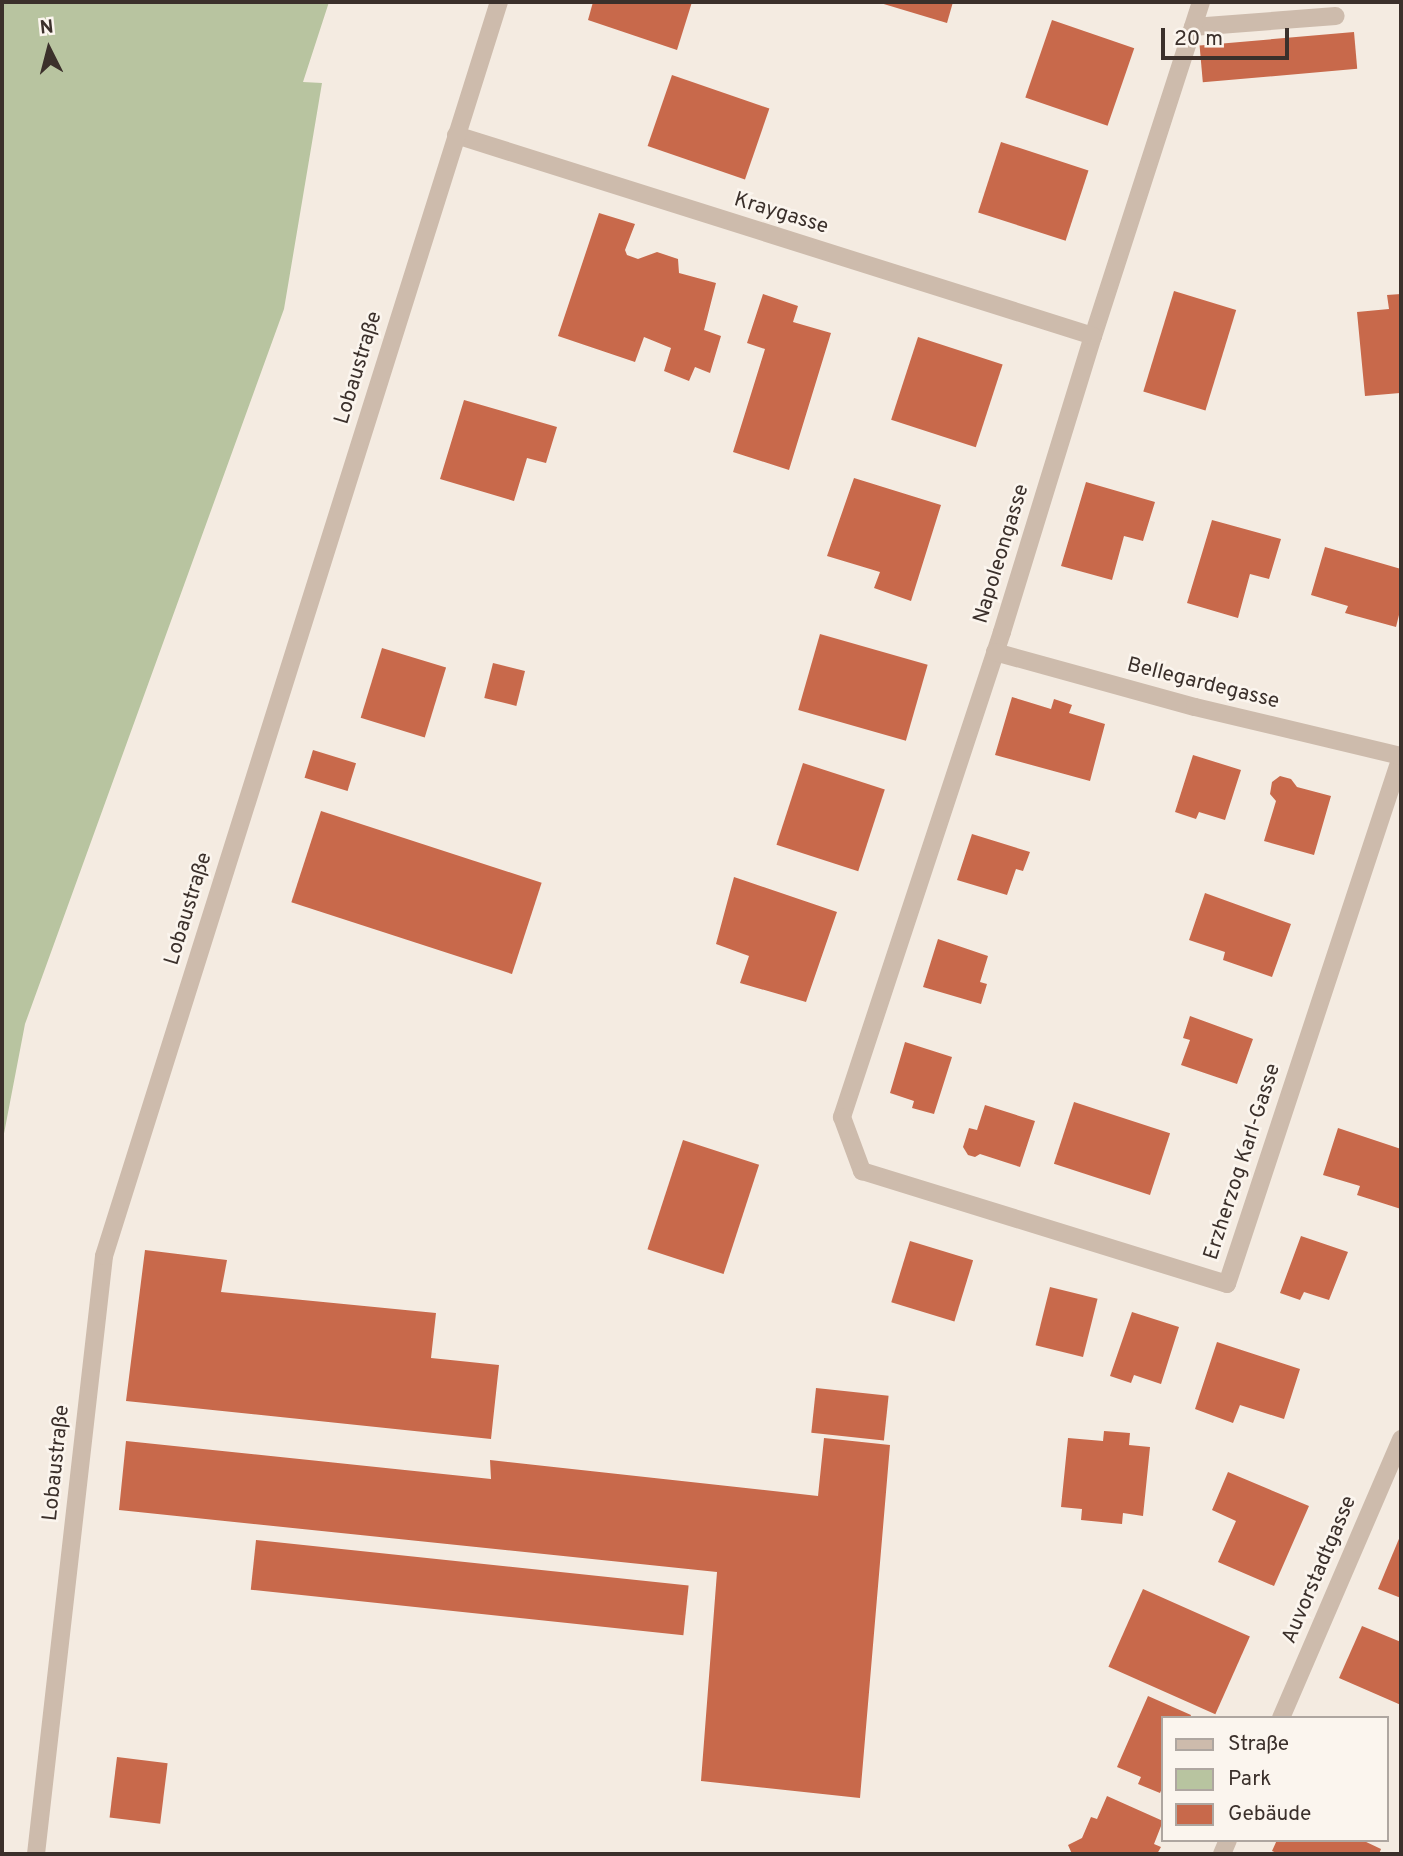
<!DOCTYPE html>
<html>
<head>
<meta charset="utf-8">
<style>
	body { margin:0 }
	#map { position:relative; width:1403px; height:1856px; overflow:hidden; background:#f4ebe1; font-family:Overpass,sans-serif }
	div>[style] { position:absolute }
	.green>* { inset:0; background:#b8c4a0 }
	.building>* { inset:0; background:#c8694b; transform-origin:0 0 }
	.service>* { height:18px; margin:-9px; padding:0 9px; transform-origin:9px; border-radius:9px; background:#cdbbac }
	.minor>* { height:18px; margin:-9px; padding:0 9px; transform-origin:9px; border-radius:9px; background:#cdbbac }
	span { translate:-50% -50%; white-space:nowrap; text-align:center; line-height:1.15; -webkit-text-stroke:5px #fbf5ee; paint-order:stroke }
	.street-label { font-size:21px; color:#3b302b }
	.frame { position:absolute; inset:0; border:4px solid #3b302b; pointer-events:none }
	.legend { position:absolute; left:1161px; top:1716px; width:228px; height:126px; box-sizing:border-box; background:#fbf5ee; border:2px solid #aea6a0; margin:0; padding:9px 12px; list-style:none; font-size:21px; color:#3b302b }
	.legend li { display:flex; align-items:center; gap:14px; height:35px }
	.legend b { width:35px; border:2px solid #aea6a0 }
	.north { position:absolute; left:14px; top:14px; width:70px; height:70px; -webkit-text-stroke:5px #fbf5ee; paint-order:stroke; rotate:354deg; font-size:19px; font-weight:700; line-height:28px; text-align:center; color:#3b302b }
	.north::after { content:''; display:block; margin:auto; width:24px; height:32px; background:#3b302b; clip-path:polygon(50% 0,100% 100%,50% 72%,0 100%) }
	.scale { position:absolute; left:1161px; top:28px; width:128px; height:32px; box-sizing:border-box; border:4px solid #3b302b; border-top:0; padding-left:9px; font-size:21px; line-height:24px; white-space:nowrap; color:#3b302b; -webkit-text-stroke:5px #fbf5ee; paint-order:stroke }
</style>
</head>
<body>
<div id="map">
	<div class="green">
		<div style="clip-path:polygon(2px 2px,329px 2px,303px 82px,322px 83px,284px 309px,25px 1024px,2px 1144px)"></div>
	</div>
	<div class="building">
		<div style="clip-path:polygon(593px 2px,692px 2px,677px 50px,588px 20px)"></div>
		<div style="clip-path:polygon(877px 2px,953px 2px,947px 23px)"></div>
		<div style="left:1052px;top:20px;width:87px;height:82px;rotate:19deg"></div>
		<div style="left:1354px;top:32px;width:37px;height:155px;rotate:85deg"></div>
		<div style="left:672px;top:75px;width:103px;height:75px;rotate:19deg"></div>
		<div style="left:1001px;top:142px;width:92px;height:74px;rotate:18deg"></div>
		<div style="clip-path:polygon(599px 213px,635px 224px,625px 250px,627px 255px,638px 259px,657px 252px,678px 259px,679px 273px,716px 283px,704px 330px,721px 336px,710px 373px,695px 367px,689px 381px,664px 371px,671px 348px,644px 337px,635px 362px,558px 336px)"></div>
		<div style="left:1174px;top:291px;width:65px;height:105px;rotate:17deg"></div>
		<div style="clip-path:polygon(763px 294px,798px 306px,793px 322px,831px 333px,789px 470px,733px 452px,765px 349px,747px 343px)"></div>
		<div style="clip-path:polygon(1401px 294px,1400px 393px,1365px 396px,1357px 312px,1389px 309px,1387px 295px)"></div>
		<div style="left:918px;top:337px;width:89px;height:87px;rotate:18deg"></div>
		<div style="clip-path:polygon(464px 400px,557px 427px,546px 463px,527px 458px,514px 501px,440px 479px)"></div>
		<div style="clip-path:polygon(854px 478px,941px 505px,911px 601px,874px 588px,880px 572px,827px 556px)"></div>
		<div style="clip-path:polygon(1086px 482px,1155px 502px,1143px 541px,1124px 536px,1112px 580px,1061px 566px)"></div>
		<div style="clip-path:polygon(1212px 520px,1281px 539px,1269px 579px,1250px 574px,1238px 618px,1187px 603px)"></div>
		<div style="clip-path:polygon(1325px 547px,1401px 569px,1401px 607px,1396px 627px,1345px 613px,1348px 606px,1311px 595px)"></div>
		<div style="left:820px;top:634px;width:112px;height:79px;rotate:16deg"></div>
		<div style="left:382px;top:648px;width:67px;height:73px;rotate:17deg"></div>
		<div style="left:493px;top:663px;width:33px;height:36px;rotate:14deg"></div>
		<div style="clip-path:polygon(1012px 697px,1051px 709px,1054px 699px,1072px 705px,1069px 713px,1105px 724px,1090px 781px,995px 755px)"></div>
		<div style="left:313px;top:750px;width:45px;height:29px;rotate:17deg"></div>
		<div style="clip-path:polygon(1193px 755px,1241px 770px,1225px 820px,1199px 812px,1196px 819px,1175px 812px)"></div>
		<div style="left:803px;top:763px;width:86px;height:86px;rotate:18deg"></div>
		<div style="clip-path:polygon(1280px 776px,1291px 779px,1297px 787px,1331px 796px,1314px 855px,1264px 841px,1276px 801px,1270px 794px,1272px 782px)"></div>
		<div style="left:321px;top:811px;width:232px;height:96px;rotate:18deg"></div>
		<div style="clip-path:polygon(972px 834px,1030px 852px,1023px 871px,1016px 869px,1007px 895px,957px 880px)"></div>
		<div style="clip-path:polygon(734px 877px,837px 912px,806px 1002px,740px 983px,749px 956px,716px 944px)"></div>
		<div style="clip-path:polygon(1205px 893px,1291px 924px,1272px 977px,1223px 960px,1225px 952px,1189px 940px)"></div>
		<div style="clip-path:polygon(938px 939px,988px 956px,980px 982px,987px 984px,981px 1004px,923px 987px)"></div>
		<div style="clip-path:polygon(1190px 1016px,1253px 1039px,1237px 1084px,1181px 1065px,1190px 1040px,1183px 1038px)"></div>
		<div style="clip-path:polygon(905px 1042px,952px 1057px,934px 1114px,912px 1108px,914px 1101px,890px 1093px)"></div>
		<div style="left:1074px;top:1102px;width:101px;height:65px;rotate:18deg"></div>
		<div style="clip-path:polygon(985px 1105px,1035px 1121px,1020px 1167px,980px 1154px,975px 1157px,968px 1155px,963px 1147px,969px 1128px,977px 1130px)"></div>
		<div style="clip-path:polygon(1338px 1128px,1401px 1149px,1401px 1209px,1357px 1195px,1360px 1186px,1323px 1175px)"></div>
		<div style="left:683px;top:1140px;width:80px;height:115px;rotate:18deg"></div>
		<div style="clip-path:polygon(1301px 1236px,1348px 1252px,1329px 1300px,1304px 1292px,1300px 1300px,1280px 1293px)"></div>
		<div style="left:910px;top:1241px;width:66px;height:64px;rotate:17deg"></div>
		<div style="clip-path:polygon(145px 1250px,227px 1260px,221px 1292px,436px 1313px,431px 1358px,499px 1365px,491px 1439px,126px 1401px)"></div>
		<div style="left:1050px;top:1287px;width:49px;height:60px;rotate:14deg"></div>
		<div style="clip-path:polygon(1132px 1312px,1179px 1327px,1161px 1384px,1134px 1375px,1131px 1383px,1110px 1376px)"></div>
		<div style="clip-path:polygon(1217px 1342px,1300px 1369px,1284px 1419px,1240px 1405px,1233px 1423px,1195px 1409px)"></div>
		<div style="left:816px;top:1388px;width:73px;height:45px;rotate:6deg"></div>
		<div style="clip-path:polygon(1104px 1431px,1130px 1433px,1129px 1445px,1150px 1447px,1143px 1516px,1123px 1513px,1122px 1524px,1081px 1520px,1082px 1509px,1061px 1507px,1068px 1438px,1103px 1441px)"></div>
		<div style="clip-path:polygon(824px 1438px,890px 1445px,860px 1798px,701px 1781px,717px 1572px,119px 1510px,126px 1441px,491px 1479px,490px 1460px,818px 1496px)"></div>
		<div style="clip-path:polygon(1228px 1472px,1309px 1506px,1274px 1586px,1218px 1562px,1236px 1521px,1212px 1510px)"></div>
		<div style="clip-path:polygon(1401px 1534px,1401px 1598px,1378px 1589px)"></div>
		<div style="left:256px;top:1540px;width:435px;height:50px;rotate:6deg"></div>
		<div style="left:1143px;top:1589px;width:117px;height:85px;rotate:24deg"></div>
		<div style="clip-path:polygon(1362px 1626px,1401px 1642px,1401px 1705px,1339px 1678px)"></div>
		<div style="clip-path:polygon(1148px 1696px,1191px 1715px,1190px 1718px,1163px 1718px,1163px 1786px,1160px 1793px,1138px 1784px,1141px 1777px,1117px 1767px)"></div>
		<div style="left:117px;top:1757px;width:51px;height:61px;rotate:7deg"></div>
		<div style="clip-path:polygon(1107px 1796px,1163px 1821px,1154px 1844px,1161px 1847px,1157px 1854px,1072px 1854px,1068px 1845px,1082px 1838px,1091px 1817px,1097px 1819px)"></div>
		<div style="clip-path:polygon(1277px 1840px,1362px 1840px,1381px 1849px,1379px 1854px,1279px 1854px,1272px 1851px)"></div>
	</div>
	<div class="service">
		<div style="left:1193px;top:27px;width:143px;rotate:-4.4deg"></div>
	</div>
	<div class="minor">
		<div style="left:1201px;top:2px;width:351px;rotate:107.9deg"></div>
		<div style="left:1093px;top:336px;width:310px;rotate:107.1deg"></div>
		<div style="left:1002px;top:632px;width:511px;rotate:108.26deg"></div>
		<div style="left:842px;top:1117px;width:58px;rotate:69.7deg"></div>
		<div style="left:862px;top:1171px;width:382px;rotate:17.2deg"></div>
		<div style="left:1227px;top:1284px;width:555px;rotate:-71.73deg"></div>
		<div style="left:456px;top:135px;width:668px;rotate:17.51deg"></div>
		<div style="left:995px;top:652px;width:207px;rotate:15.4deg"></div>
		<div style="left:1195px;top:707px;width:212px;rotate:13.4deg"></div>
		<div style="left:1281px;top:1718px;width:304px;rotate:-66.7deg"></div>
		<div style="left:36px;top:1854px;width:602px;rotate:-83.51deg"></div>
		<div style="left:104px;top:1256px;width:1315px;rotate:-72.52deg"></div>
		<div style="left:1222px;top:1854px;width:15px;rotate:-67deg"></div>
	</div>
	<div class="street-label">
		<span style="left:781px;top:214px;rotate:17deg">Kraygasse</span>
		<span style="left:359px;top:368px;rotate:-73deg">Lobaustraße</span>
		<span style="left:1002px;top:554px;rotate:-73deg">Napoleongasse</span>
		<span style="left:1203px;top:684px;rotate:14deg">Bellegardegasse</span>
		<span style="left:189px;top:909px;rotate:-73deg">Lobaustraße</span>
		<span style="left:1243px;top:1162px;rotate:-72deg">Erzherzog Karl-Gasse</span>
		<span style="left:57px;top:1463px;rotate:-84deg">Lobaustraße</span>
		<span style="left:1320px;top:1570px;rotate:-67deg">Auvorstadtgasse</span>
	</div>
	<div class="frame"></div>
	<ul class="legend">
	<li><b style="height:9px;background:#cdbbac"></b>Straße</li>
	<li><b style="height:19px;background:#b8c4a0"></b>Park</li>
	<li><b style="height:19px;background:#c8694b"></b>Gebäude</li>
	</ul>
	<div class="north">N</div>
	<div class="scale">20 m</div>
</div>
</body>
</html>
